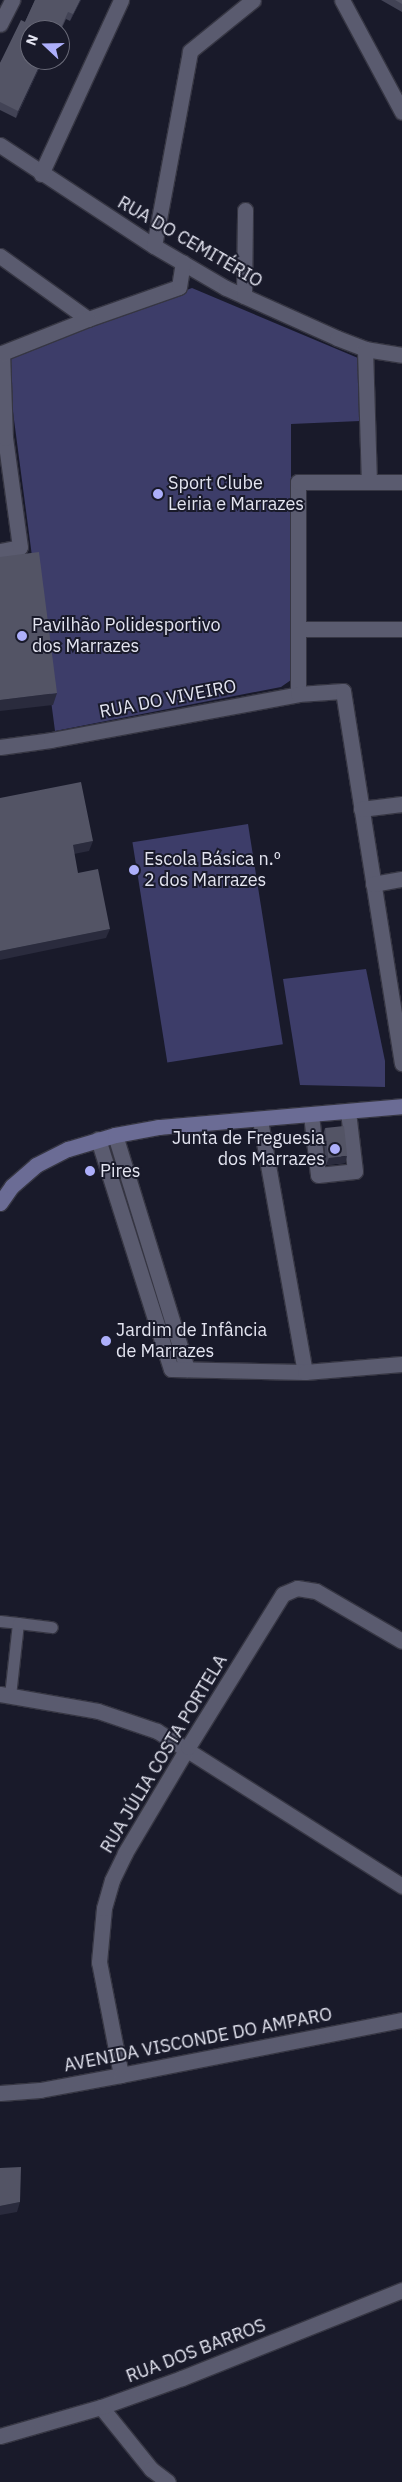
<!DOCTYPE html>
<html>
<head>
<meta charset="utf-8">
<style>
	body { margin:0 }
	#map { position:relative; width:402px; height:2482px; overflow:hidden; background:#191a2a; font-family:"IBM Plex Sans",sans-serif }
	div>[style] { position:absolute }
	.green>* { inset:0; background:#3d3d69; transform-origin:0 0 }
	.roads { filter:drop-shadow(1px 0 #363643) drop-shadow(-1px 0 #363643) drop-shadow(0 1px #363643) drop-shadow(0 -1px #363643) }
	.lane>* { height:11px; margin:-5.5px; padding:0 5.5px; transform-origin:5.5px; border-radius:5.5px; background:#5a5b6f }
	.street>* { height:15px; margin:-7.5px; padding:0 7.5px; transform-origin:7.5px; border-radius:7.5px; background:#5a5b6f }
	.secondary>* { height:15px; margin:-7.5px; padding:0 7.5px; transform-origin:7.5px; border-radius:7.5px; background:#6b6c95 }
	.wall>* { inset:0; background:#424355 }
	.shaded-wall>* { inset:0; background:#2a2b3d }
	.building>* { inset:0; background:#535465; transform-origin:0 0 }
	.dots>* { width:14px; height:14px; translate:-50% -50%; box-sizing:border-box; border:2px solid #191a2a; border-radius:50% }
	span { translate:-50% -50%; white-space:nowrap; text-align:center; line-height:1.15; -webkit-text-stroke:4px #191a2a; paint-order:stroke }
	.street-label { font-size:18px; color:#e3e4f0 }
	.poi-label { font-size:18px; color:#e3e4f0 }
	.left { translate:0 -50%; text-align:left }
	.right { translate:-100% -50%; text-align:right }
	.north { position:absolute; left:20px; top:20px; width:50px; height:50px; box-sizing:border-box; background:#191a2a; border:1px solid #6a6b79; border-radius:50%; rotate:291deg; font-size:14px; font-weight:700; line-height:20px; text-align:center; color:#e3e4f0 }
	.north::after { content:''; display:block; margin:auto; width:18px; height:22px; background:#adaffb; clip-path:polygon(50% 0,100% 100%,50% 72%,0 100%) }
</style>
</head>
<body>
<div id="map">
	<div class="green">
		<div style="clip-path:polygon(192px 288px,358px 358px,360px 421px,291px 424px,291px 680px,281px 687px,55px 731px,6px 359px)"></div>
		<div style="left:248px;top:824px;width:223px;height:117px;rotate:81deg"></div>
		<div style="clip-path:polygon(366px 969px,385px 1061px,385px 1087px,300px 1085px,283px 979px)"></div>
	</div>
	<div class="roads">
		<div class="lane">
			<div style="left:0;top:1621px;width:18px;rotate:6deg"></div>
			<div style="left:18px;top:1623px;width:73px;rotate:96.3deg"></div>
			<div style="left:18px;top:1623px;width:34px;rotate:7deg"></div>
		</div>
		<div class="street">
			<div style="left:342px;top:0;width:127px;rotate:61.8deg"></div>
			<div style="left:0;top:24px;width:27px;rotate:-63deg"></div>
			<div style="left:0;top:145px;width:184px;rotate:33.3deg"></div>
			<div style="left:154px;top:246px;width:83px;rotate:30.3deg"></div>
			<div style="left:226px;top:288px;width:122px;rotate:24.2deg"></div>
			<div style="left:337px;top:338px;width:30px;rotate:21deg"></div>
			<div style="left:365px;top:349px;width:37px;rotate:9deg"></div>
			<div style="left:41px;top:174px;width:192px;rotate:-65.3deg"></div>
			<div style="left:154px;top:246px;width:198px;rotate:-79.5deg"></div>
			<div style="left:190px;top:51px;width:81px;rotate:-39deg"></div>
			<div style="left:0;top:256px;width:108px;rotate:35.6deg"></div>
			<div style="left:88px;top:319px;width:96px;rotate:-19.4deg"></div>
			<div style="left:179px;top:287px;width:25px;rotate:-81deg"></div>
			<div style="left:244px;top:296px;width:86px;rotate:-89.3deg"></div>
			<div style="left:365px;top:349px;width:132px;rotate:88.3deg"></div>
			<div style="left:0;top:551px;width:20px;rotate:-11deg"></div>
			<div style="left:20px;top:547px;width:110px;rotate:-97.8deg"></div>
			<div style="left:5px;top:438px;width:85px;rotate:-92deg"></div>
			<div style="left:2px;top:353px;width:92px;rotate:-21.6deg"></div>
			<div style="left:299px;top:629px;width:103px"></div>
			<div style="left:298px;top:694px;width:212px;rotate:-90deg"></div>
			<div style="left:298px;top:482px;width:104px"></div>
			<div style="left:0;top:747px;width:51px;rotate:-7.8deg"></div>
			<div style="left:51px;top:740px;width:251px;rotate:-10.5deg"></div>
			<div style="left:298px;top:694px;width:45px;rotate:-3.8deg"></div>
			<div style="left:343px;top:691px;width:377px;rotate:81deg"></div>
			<div style="left:361px;top:809px;width:41px;rotate:-7deg"></div>
			<div style="left:373px;top:884px;width:29px;rotate:-10deg"></div>
			<div style="left:311px;top:1115px;width:60px;rotate:83.3deg"></div>
			<div style="left:318px;top:1175px;width:37px;rotate:-6deg"></div>
			<div style="left:355px;top:1171px;width:60px;rotate:-96.7deg"></div>
			<div style="left:260px;top:1120px;width:256px;rotate:79.9deg"></div>
			<div style="left:115px;top:1135px;width:245px;rotate:72.9deg"></div>
			<div style="left:98px;top:1139px;width:241px;rotate:72.4deg"></div>
			<div style="left:171px;top:1369px;width:134px;rotate:1.3deg"></div>
			<div style="left:305px;top:1372px;width:97px;rotate:-4.7deg"></div>
			<div style="left:0;top:1694px;width:99px;rotate:9.8deg"></div>
			<div style="left:98px;top:1711px;width:62px;rotate:18.7deg"></div>
			<div style="left:157px;top:1731px;width:290px;rotate:32.3deg"></div>
			<div style="left:121px;top:2075px;width:115px;rotate:-101deg"></div>
			<div style="left:99px;top:1962px;width:54px;rotate:-84.7deg"></div>
			<div style="left:104px;top:1908px;width:29px;rotate:-74deg"></div>
			<div style="left:112px;top:1880px;width:30px;rotate:-64deg"></div>
			<div style="left:125px;top:1853px;width:123px;rotate:-59.3deg"></div>
			<div style="left:188px;top:1747px;width:180px;rotate:-58.2deg"></div>
			<div style="left:283px;top:1594px;width:15px;rotate:-23deg"></div>
			<div style="left:297px;top:1588px;width:19px;rotate:9deg"></div>
			<div style="left:316px;top:1591px;width:99px;rotate:30.2deg"></div>
			<div style="left:0;top:2093px;width:40px;rotate:-4.3deg"></div>
			<div style="left:40px;top:2090px;width:82px;rotate:-10.5deg"></div>
			<div style="left:121px;top:2075px;width:286px;rotate:-11.1deg"></div>
			<div style="left:101px;top:2407px;width:80px;rotate:51.1deg"></div>
			<div style="left:151px;top:2469px;width:21px;rotate:37deg"></div>
			<div style="left:0;top:2436px;width:105px;rotate:-16deg"></div>
			<div style="left:101px;top:2407px;width:86px;rotate:-19.7deg"></div>
			<div style="left:182px;top:2378px;width:237px;rotate:-21.8deg"></div>
		</div>
		<div class="secondary">
			<div style="left:0;top:1203px;width:21px;rotate:-55deg"></div>
			<div style="left:12px;top:1186px;width:32px;rotate:-41deg"></div>
			<div style="left:36px;top:1165px;width:36px;rotate:-27deg"></div>
			<div style="left:68px;top:1149px;width:49px;rotate:-16.6deg"></div>
			<div style="left:115px;top:1135px;width:45px;rotate:-10.3deg"></div>
			<div style="left:159px;top:1127px;width:244px;rotate:-4.9deg"></div>
		</div>
	</div>
	<div class="wall">
		<div style="clip-path:polygon(35px 0,81px 0,70px 21px,66px 19px,60px 32px,60px 30px,30px 30px,43px 60px,16px 118px,0 110px,0 63px,25px 22px)"></div>
		<div style="clip-path:polygon(381px 0,402px 0,402px 12px)"></div>
		<div style="clip-path:polygon(325px 1128px,345px 1163px,326px 1165px,323px 1135px)"></div>
	</div>
	<div class="shaded-wall">
		<div style="clip-path:polygon(80px 0,81px 0,70px 21px,73px 14px)"></div>
		<div style="clip-path:polygon(42px 60px,43px 60px,16px 118px,18px 111px)"></div>
		<div style="clip-path:polygon(57px 693px,53px 705px,0 711px,0 700px)"></div>
		<div style="clip-path:polygon(93px 841px,89px 851px,69px 855px,73px 845px)"></div>
		<div style="clip-path:polygon(110px 929px,106px 938px,0 960px,0 951px)"></div>
		<div style="clip-path:polygon(347px 1156px,345px 1163px,326px 1165px,329px 1158px)"></div>
		<div style="clip-path:polygon(20px 2202px,17px 2212px,0 2215px,0 2206px)"></div>
	</div>
	<div class="building">
		<div style="clip-path:polygon(35px 0,80px 0,73px 14px,68px 12px,60px 30px,30px 30px,30px 60px,42px 60px,18px 111px,0 102px,0 63px,21px 20px,25px 22px)"></div>
		<div style="clip-path:polygon(395px 0,402px 0,402px 4px)"></div>
		<div style="clip-path:polygon(39px 552px,57px 693px,0 700px,0 557px)"></div>
		<div style="clip-path:polygon(81px 782px,93px 841px,73px 845px,78px 873px,98px 869px,110px 929px,0 951px,0 798px)"></div>
		<div style="left:344px;top:1126px;width:30px;height:19px;rotate:84deg"></div>
		<div style="clip-path:polygon(21px 2167px,20px 2202px,0 2206px,0 2168px)"></div>
	</div>
	<div class="dots">
		<div style="left:158px;top:494px;background:#adaffb"></div>
		<div style="left:22px;top:636px;background:#adaffb"></div>
		<div style="left:134px;top:870px;background:#adaffb"></div>
		<div style="left:335px;top:1149px;background:#adaffb"></div>
		<div style="left:90px;top:1171px;background:#adaffb"></div>
		<div style="left:106px;top:1341px;background:#adaffb"></div>
	</div>
	<div class="street-label">
		<span style="left:190px;top:242px;rotate:30deg">RUA DO CEMITÉRIO</span>
		<span style="left:168px;top:699px;rotate:-11deg">RUA DO VIVEIRO</span>
		<span style="left:164px;top:1754px;rotate:-59deg">RUA JÚLIA COSTA PORTELA</span>
		<span style="left:198px;top:2040px;rotate:-11deg">AVENIDA VISCONDE DO AMPARO</span>
		<span style="left:196px;top:2351px;rotate:-21deg">RUA DOS BARROS</span>
	</div>
	<div class="poi-label">
		<span class="left" style="left:168px;top:494px">Sport Clube<br>Leiria e Marrazes</span>
		<span class="left" style="left:32px;top:636px">Pavilhão Polidesportivo<br>dos Marrazes</span>
		<span class="left" style="left:144px;top:870px">Escola Básica n.º<br>2 dos Marrazes</span>
		<span class="right" style="left:325px;top:1149px">Junta de Freguesia<br>dos Marrazes</span>
		<span class="left" style="left:100px;top:1171px">Pires</span>
		<span class="left" style="left:116px;top:1341px">Jardim de Infância<br>de Marrazes</span>
	</div>
	<div class="north">N</div>
</div>
</body>
</html>
